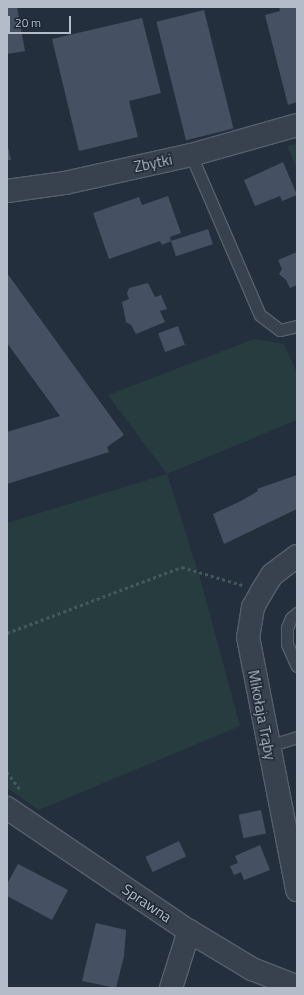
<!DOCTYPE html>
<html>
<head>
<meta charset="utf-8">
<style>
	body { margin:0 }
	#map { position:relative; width:304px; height:995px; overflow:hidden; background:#242f3e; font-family:"Titillium Web",sans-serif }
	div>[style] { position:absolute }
	.green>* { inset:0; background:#263c3f }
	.building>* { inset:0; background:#455162; transform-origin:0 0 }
	.path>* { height:2.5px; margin-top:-1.25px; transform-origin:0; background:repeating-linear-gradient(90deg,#44595c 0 3px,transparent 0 6px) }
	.roads { filter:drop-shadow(1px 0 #565f6c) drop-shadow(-1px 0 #565f6c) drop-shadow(0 1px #565f6c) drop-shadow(0 -1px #565f6c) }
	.lane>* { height:11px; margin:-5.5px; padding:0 5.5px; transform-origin:5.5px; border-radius:5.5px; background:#38414e }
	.street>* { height:22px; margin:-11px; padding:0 11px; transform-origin:11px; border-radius:11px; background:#38414e }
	span { translate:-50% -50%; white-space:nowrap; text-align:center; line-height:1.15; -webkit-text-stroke:3px #1d2633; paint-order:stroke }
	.street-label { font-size:15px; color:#b4bcc9 }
	.frame { position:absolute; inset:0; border:8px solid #b4bcc9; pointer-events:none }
	.scale { position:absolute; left:8px; top:16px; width:63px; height:18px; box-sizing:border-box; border:2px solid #b4bcc9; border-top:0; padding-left:5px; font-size:12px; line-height:14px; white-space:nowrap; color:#b4bcc9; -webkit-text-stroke:3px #1d2633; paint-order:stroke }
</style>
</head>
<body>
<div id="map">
	<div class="green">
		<div style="clip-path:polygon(297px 144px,297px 169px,287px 146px)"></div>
		<div style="clip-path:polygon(254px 339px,284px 344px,297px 373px,297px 420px,167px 474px,200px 578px,240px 726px,39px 810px,7px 788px,7px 523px,167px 474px,108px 395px)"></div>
	</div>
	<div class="building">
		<div style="clip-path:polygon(7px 7px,17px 7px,25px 51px,7px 54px)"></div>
		<div style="clip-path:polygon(279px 7px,297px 7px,297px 102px,288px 105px,265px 15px,280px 11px)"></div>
		<div style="left:204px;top:10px;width:122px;height:49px;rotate:76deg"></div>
		<div style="clip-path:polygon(142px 18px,161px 93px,129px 101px,138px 137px,79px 151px,52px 39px)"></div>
		<div style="clip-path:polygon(7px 143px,11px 160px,7px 160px)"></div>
		<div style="clip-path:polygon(283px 162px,297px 195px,282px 201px,280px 196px,255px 206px,244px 180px)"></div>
		<div style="clip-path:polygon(168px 196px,181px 233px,170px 237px,171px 241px,162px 245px,160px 241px,109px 259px,93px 213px,139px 197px,142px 205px)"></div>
		<div style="left:208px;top:229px;width:16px;height:39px;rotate:72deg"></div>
		<div style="clip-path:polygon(297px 252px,297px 285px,290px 288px,286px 280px,279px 274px,282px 269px,278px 260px)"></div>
		<div style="clip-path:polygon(7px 273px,124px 435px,107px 447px,109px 452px,7px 484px,7px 432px,60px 416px,7px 343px)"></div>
		<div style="clip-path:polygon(148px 283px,155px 297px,161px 295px,167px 309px,160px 311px,165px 322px,136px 334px,131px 325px,126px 322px,122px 302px,129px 299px,127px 293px,129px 288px)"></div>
		<div style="left:178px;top:326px;width:20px;height:21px;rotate:70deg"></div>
		<div style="clip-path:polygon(297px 475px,297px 509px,224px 544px,213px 514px,241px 501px,258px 491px,257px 489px)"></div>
		<div style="left:261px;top:810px;width:24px;height:23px;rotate:78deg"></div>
		<div style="left:179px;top:841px;width:17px;height:37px;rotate:65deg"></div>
		<div style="clip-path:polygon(260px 845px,270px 870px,244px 880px,241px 872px,234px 875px,230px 866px,238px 863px,235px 856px)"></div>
		<div style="clip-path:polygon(18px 864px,68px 890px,52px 920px,7px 896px,7px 884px)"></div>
		<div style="clip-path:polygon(96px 923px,126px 930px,124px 956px,116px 988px,82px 981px)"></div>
	</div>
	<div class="path">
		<div style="left:7px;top:633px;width:187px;rotate:-20.7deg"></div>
		<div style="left:182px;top:567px;width:63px;rotate:16.7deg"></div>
		<div style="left:7px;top:772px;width:21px;rotate:53deg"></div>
	</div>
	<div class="roads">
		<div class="lane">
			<div style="left:191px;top:155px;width:174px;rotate:66.7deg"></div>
			<div style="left:260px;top:315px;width:25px;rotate:37deg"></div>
			<div style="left:280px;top:330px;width:17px;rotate:-13deg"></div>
			<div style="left:297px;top:613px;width:8px;rotate:140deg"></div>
			<div style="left:291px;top:618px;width:11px;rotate:112deg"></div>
			<div style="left:287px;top:628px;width:16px;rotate:90deg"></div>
			<div style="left:287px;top:644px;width:24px;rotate:66deg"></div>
			<div style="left:268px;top:746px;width:30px;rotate:-17deg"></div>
		</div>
		<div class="street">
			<div style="left:7px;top:191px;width:59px;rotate:-7.9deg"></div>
			<div style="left:65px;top:183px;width:129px;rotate:-12.5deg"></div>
			<div style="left:191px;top:155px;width:110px;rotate:-15.8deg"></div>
			<div style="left:297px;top:556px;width:31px;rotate:143deg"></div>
			<div style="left:272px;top:575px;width:19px;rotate:122deg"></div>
			<div style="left:262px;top:591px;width:18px;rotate:119deg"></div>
			<div style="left:253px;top:607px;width:30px;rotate:99deg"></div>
			<div style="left:248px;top:637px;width:258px;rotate:79deg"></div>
			<div style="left:7px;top:808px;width:220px;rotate:34.1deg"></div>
			<div style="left:189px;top:931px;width:74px;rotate:31.1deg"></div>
			<div style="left:252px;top:969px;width:44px;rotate:21.3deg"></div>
			<div style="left:171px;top:988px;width:60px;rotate:-72.5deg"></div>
		</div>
	</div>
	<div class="street-label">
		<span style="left:153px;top:163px;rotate:-12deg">Zbytki</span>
		<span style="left:262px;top:715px;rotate:79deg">Mikołaja Trąby</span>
		<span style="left:147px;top:903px;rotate:34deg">Sprawna</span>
	</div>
	<div class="frame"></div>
	<div class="scale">20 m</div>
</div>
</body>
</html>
